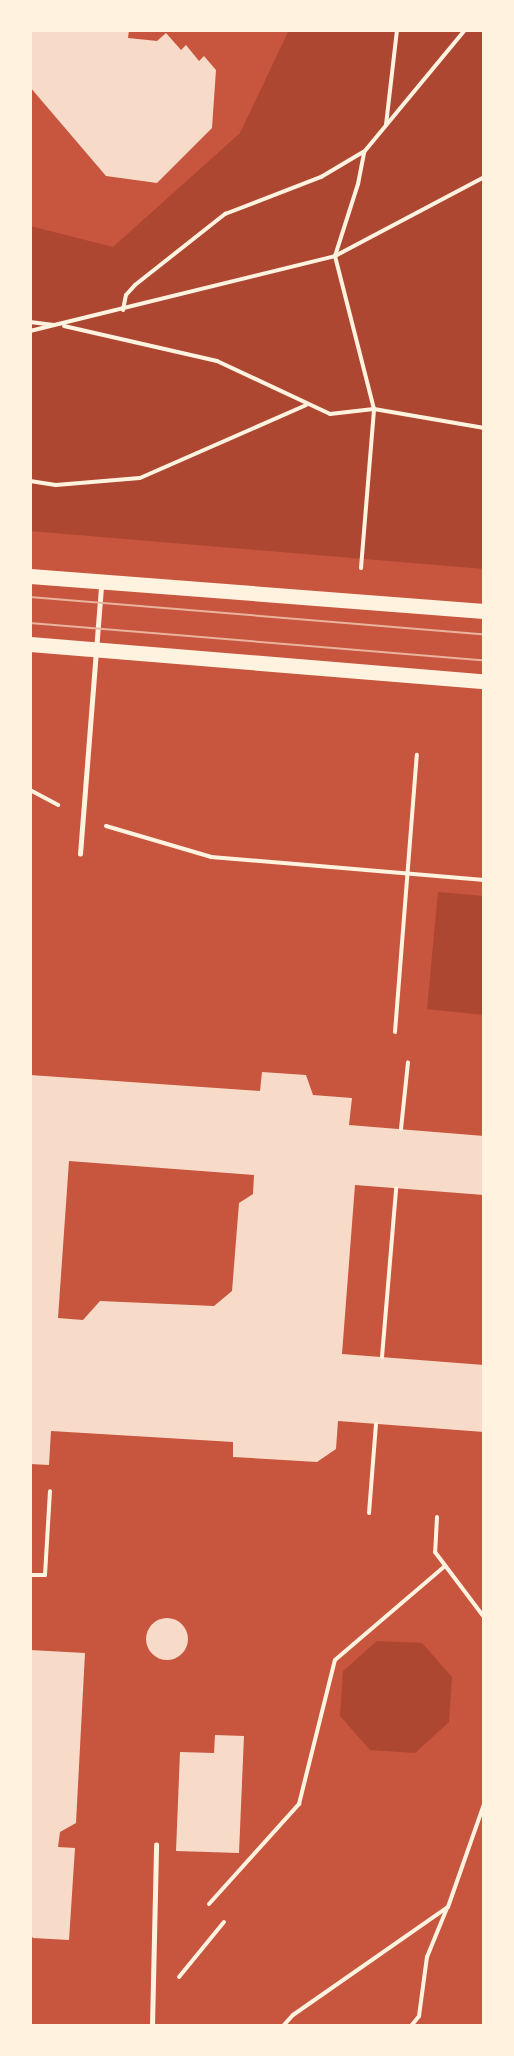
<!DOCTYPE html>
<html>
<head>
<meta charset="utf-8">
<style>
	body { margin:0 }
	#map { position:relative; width:514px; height:2056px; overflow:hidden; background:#c8553d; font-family:Commissioner,sans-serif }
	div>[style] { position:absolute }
	.green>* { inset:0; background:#ae4732 }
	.building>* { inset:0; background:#f7dbc8 }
	.round { border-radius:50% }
	.path>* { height:4px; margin:-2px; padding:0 2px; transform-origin:2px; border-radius:2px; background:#fff3e0 }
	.service>* { height:4.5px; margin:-2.25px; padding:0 2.25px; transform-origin:2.25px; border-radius:2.25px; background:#fff3e0 }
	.primary>* { height:15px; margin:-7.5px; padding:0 7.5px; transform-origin:7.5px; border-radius:7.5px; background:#fff3e0 }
	.tram>* { height:1.5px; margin:-0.75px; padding:0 0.75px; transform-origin:0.75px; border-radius:0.75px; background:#e9b49f }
	span { translate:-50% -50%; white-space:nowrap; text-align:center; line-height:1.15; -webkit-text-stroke:5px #fff3e0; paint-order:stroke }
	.frame { position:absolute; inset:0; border:32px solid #fff3e0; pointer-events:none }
</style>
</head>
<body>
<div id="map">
	<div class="green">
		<div style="clip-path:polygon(289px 30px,484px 30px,484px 569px,30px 531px,30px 226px,113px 247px,240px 133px)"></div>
		<div style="clip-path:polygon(438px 892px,484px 896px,484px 1015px,427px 1009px)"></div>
		<div style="clip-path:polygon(377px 1641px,422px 1643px,452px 1677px,449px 1722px,415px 1753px,370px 1750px,340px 1716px,343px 1671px)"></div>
	</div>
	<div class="building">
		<div style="clip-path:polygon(30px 30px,129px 30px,128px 38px,157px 41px,166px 33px,181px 50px,186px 45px,199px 61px,204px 56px,216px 70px,212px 128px,157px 183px,106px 176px,30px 87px)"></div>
		<div style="clip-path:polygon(evenodd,262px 1072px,306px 1075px,313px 1095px,352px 1098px,349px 1125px,484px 1136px,484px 1195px,355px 1185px,342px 1354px,484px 1365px,484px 1432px,338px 1421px,336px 1449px,317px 1462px,233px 1457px,233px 1442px,51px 1431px,49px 1465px,30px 1464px,30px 1075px,260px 1091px,262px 1072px,69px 1161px,254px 1175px,253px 1194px,239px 1203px,232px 1291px,214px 1306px,100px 1301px,83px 1320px,58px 1318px,69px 1161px)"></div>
		<div class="round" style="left:146px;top:1618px;width:42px;height:42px"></div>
		<div style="clip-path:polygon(30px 1650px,85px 1653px,76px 1823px,60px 1832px,58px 1847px,75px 1848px,69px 1940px,33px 1938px,30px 1934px)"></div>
		<div style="clip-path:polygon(215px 1735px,244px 1736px,239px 1853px,176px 1851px,180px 1752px,214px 1753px)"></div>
	</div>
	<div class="path">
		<div style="left:386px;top:125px;width:96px;rotate:-83.4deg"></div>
		<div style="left:123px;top:310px;width:15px;rotate:-79deg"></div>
		<div style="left:126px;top:295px;width:13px;rotate:-48deg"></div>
		<div style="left:135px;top:285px;width:115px;rotate:-38.3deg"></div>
		<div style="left:225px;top:214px;width:103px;rotate:-21.1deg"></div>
		<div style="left:321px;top:177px;width:49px;rotate:-30.8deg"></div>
		<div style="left:30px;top:322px;width:24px;rotate:7deg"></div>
		<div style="left:64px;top:326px;width:157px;rotate:12.9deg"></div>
		<div style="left:217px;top:361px;width:125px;rotate:25.1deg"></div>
		<div style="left:330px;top:414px;width:44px;rotate:-6.5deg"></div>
		<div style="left:374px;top:409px;width:112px;rotate:9.8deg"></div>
		<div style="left:30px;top:331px;width:314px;rotate:-13.8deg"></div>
		<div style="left:335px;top:256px;width:76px;rotate:-72.3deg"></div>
		<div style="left:358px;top:184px;width:33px;rotate:-79deg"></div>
		<div style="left:364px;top:152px;width:158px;rotate:-50.4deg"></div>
		<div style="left:30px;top:481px;width:26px;rotate:9deg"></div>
		<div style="left:56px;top:485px;width:84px;rotate:-4.8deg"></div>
		<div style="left:140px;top:478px;width:181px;rotate:-23.7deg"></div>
		<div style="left:361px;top:568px;width:160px;rotate:-85.3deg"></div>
		<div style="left:374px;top:409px;width:158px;rotate:-104.3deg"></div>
		<div style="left:335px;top:256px;width:169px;rotate:-27.9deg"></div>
		<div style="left:30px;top:790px;width:32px;rotate:28deg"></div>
		<div style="left:106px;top:826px;width:109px;rotate:16.4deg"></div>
		<div style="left:211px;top:857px;width:274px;rotate:4.8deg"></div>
		<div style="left:395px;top:1032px;width:278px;rotate:-85.5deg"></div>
		<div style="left:401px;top:1129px;width:67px;rotate:-84deg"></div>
		<div style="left:382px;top:1357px;width:169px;rotate:-85.2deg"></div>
		<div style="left:369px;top:1513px;width:89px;rotate:-85.5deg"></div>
		<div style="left:437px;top:1517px;width:35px;rotate:93deg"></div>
		<div style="left:435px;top:1552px;width:81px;rotate:53deg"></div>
		<div style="left:30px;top:1575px;width:15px"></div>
		<div style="left:45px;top:1575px;width:84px;rotate:-86.6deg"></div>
		<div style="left:209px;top:1904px;width:135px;rotate:-48deg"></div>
		<div style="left:299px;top:1804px;width:148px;rotate:-76deg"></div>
		<div style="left:335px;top:1660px;width:145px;rotate:-40.5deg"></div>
		<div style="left:179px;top:1977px;width:71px;rotate:-50.7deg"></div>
		<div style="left:283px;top:2026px;width:15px;rotate:-48deg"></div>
		<div style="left:293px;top:2015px;width:189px;rotate:-34.9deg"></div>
		<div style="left:448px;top:1907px;width:109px;rotate:-70.7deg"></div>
		<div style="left:411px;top:2026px;width:13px;rotate:-51deg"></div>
		<div style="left:419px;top:2016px;width:60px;rotate:-82.3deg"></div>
		<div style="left:427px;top:1957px;width:53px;rotate:-67.8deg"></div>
	</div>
	<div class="service">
		<div style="left:80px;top:854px;width:270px;rotate:-85.5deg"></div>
		<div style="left:152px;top:2026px;width:181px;rotate:-88.7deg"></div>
	</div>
	<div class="primary">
		<div style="left:30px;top:576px;width:455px;rotate:4.4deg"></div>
		<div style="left:30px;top:644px;width:456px;rotate:4.7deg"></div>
	</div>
	<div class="tram">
		<div style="left:30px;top:597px;width:456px;rotate:4.7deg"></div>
		<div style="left:30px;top:623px;width:456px;rotate:4.7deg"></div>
	</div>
	<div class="frame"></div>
</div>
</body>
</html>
